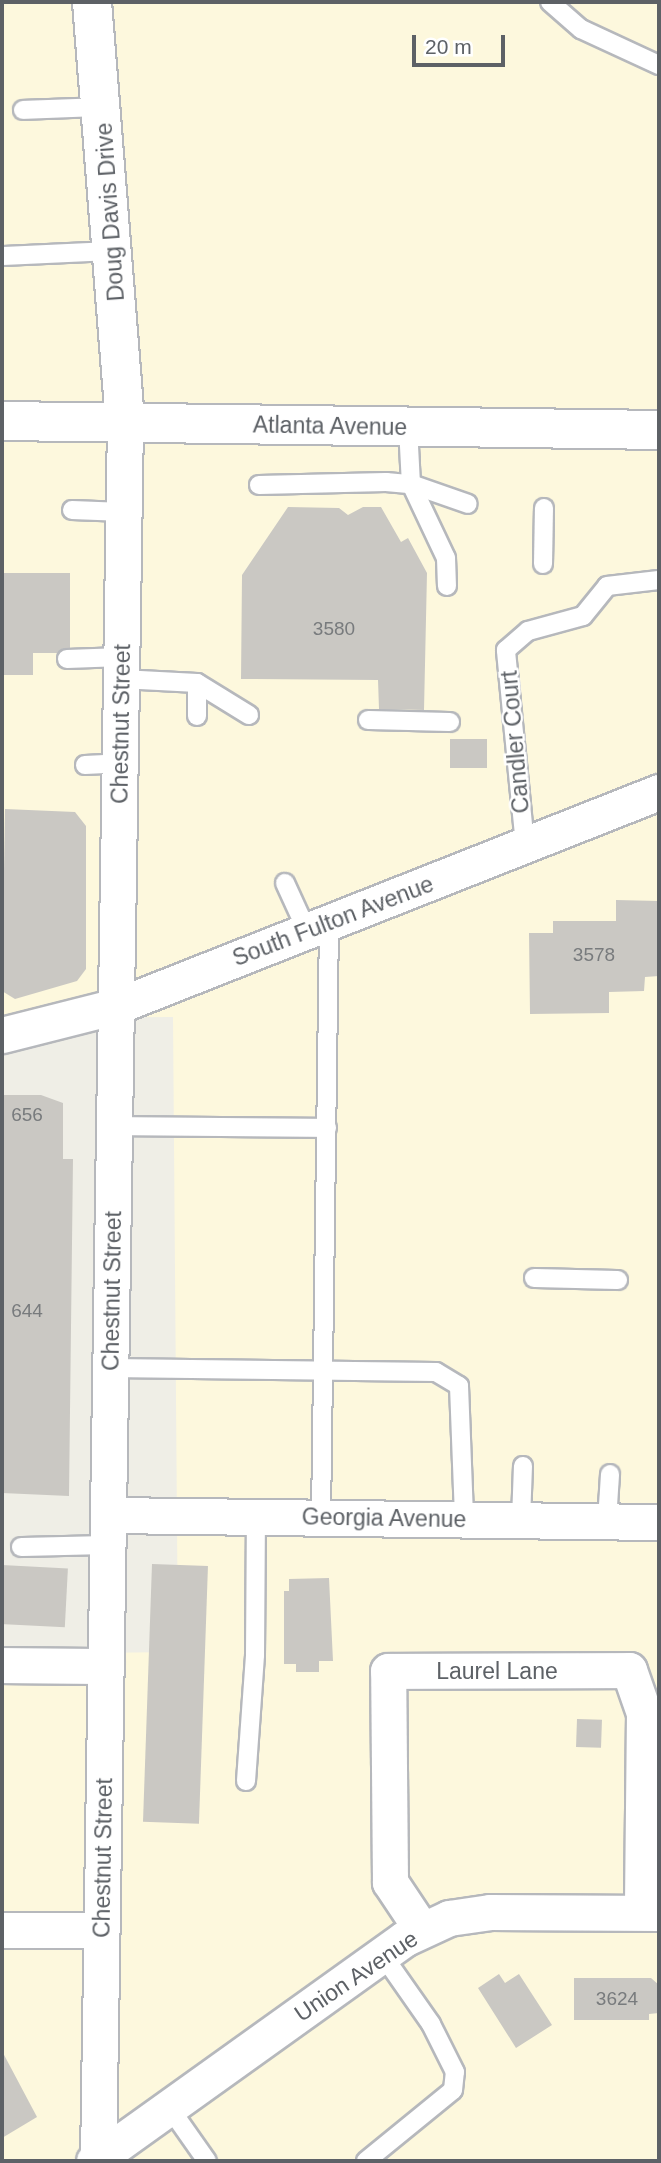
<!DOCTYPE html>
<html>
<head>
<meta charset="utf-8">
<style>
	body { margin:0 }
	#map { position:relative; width:661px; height:2163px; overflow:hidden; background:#efeee6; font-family:Arial,sans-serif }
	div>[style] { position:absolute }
	.commercial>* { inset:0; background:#fdf8dd }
	.building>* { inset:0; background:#cac8c3; transform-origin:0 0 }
	.roads { filter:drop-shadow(2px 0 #b6b8bc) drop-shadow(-2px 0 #b6b8bc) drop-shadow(0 2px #b6b8bc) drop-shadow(0 -2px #b6b8bc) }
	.service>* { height:18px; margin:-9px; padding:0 9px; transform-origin:9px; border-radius:9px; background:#fff }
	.minor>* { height:35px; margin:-17.5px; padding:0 17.5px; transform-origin:17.5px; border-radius:17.5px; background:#fff }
	.tertiary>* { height:38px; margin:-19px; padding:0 19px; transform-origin:19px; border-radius:19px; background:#fff }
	span { translate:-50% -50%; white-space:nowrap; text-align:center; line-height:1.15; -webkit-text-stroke:5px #fff; paint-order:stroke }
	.number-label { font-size:19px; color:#787b7d }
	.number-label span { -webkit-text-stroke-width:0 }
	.street-label { font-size:23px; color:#5d6166 }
	.frame { position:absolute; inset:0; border:4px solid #5d6166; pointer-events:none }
	.scale { position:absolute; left:412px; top:35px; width:93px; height:32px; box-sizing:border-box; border:4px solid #5d6166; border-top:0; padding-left:9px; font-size:21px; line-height:24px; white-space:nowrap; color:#5d6166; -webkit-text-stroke:5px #fff; paint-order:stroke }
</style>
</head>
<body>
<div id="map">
	<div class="commercial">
		<div style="clip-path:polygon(2px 2px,659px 2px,659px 2161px,2px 2161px,2px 1654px,178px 1652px,173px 1017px,2px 1018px)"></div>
	</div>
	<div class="building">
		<div style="clip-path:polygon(288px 507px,339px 508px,348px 515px,363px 507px,381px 507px,401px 542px,408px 538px,427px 573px,424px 710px,379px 709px,378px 680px,241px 679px,242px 575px)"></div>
		<div style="clip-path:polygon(2px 573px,70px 573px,70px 648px,57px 653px,33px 653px,33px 675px,2px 675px)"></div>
		<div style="left:450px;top:739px;width:37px;height:29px"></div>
		<div style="clip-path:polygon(5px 809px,75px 812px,86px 826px,86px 969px,77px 981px,15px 999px,2px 991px)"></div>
		<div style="clip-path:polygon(616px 900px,659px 901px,659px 976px,645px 977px,644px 991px,609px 992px,609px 1013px,530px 1014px,529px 933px,553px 933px,553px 921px,616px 921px)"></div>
		<div style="clip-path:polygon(2px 1095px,41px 1095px,63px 1103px,63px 1159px,73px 1159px,69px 1496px,2px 1493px)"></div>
		<div style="left:152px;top:1564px;width:56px;height:258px;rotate:2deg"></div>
		<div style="left:2px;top:1565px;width:66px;height:59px;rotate:3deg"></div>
		<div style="clip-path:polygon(329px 1578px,333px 1661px,319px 1661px,319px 1672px,296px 1672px,296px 1664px,284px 1664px,284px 1591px,289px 1591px,289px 1579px)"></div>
		<div style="left:577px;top:1719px;width:25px;height:28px;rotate:2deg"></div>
		<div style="clip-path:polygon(499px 1974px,505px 1983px,519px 1974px,552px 2025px,516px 2048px,478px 1988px)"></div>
		<div style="clip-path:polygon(574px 1978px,651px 1978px,659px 1985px,659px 2013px,649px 2014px,649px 2020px,574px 2020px)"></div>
		<div style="clip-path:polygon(2px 2051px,37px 2117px,2px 2138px)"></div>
	</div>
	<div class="roads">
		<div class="service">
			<div style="left:550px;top:2px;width:41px;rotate:41.1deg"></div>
			<div style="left:581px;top:29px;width:86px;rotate:24.8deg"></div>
			<div style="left:23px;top:110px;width:79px;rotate:-2.2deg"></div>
			<div style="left:2px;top:256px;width:111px;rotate:-2.6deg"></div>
			<div style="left:408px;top:427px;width:57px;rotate:87deg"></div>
			<div style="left:411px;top:484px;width:82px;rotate:64.7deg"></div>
			<div style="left:446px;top:558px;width:28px;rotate:88deg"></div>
			<div style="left:259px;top:485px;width:127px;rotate:-1.4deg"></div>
			<div style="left:386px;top:482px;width:25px;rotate:5deg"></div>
			<div style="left:411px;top:484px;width:60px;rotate:19.3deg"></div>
			<div style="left:72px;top:510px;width:52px;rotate:2.2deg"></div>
			<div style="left:543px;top:564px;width:56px;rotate:-89deg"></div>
			<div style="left:67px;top:659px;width:55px;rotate:-2.1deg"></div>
			<div style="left:121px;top:679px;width:76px;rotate:3deg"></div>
			<div style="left:197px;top:683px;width:61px;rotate:31.6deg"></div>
			<div style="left:197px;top:716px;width:33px;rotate:-90deg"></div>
			<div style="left:368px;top:720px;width:82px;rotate:1.4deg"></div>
			<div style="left:85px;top:765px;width:35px;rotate:-3deg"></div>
			<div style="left:525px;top:845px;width:196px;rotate:-95.6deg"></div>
			<div style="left:506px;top:650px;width:29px;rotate:-41deg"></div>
			<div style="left:528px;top:631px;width:57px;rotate:-15.3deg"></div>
			<div style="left:583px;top:616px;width:38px;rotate:-51deg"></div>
			<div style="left:607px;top:586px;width:52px;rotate:-6.6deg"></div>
			<div style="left:285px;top:883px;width:53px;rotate:65.4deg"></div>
			<div style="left:115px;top:1126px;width:212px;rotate:0.5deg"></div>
			<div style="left:534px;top:1278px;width:84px;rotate:1.4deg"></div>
			<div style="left:110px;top:1368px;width:326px;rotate:0.7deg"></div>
			<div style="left:436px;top:1372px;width:27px;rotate:31deg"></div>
			<div style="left:459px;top:1386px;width:133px;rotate:87.8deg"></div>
			<div style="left:321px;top:1518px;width:596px;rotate:-89.23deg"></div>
			<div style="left:521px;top:1520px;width:54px;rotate:-87.9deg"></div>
			<div style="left:607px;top:1521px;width:47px;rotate:-86.3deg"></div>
			<div style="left:21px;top:1547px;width:86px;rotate:-1.3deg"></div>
			<div style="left:246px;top:1781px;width:126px;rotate:-85.9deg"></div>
			<div style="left:255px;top:1655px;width:138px;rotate:-89.6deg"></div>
			<div style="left:169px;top:2107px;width:66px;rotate:54.9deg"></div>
			<div style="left:366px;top:2161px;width:112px;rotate:-39.2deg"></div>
			<div style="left:453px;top:2090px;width:18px;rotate:-84deg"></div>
			<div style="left:455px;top:2072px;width:54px;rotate:-116.6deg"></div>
			<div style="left:431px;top:2024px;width:85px;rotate:-125deg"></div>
		</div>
		<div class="minor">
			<div style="left:2px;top:1035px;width:119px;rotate:-14.2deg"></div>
			<div style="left:117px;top:1006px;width:583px;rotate:-21.55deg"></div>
			<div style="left:108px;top:1515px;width:551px;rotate:0.73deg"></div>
			<div style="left:2px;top:1665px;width:104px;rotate:0.6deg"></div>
			<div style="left:2px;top:1930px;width:99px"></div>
			<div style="left:422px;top:1930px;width:58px;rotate:-123.7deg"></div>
			<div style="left:390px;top:1882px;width:211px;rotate:-90.5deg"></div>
			<div style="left:388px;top:1671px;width:241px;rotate:-0.2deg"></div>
			<div style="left:629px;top:1670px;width:46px;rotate:70.8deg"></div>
			<div style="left:644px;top:1713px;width:199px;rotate:90.6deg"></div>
			<div style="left:98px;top:2159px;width:1736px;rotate:-89.11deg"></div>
			<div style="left:94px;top:2161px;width:381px;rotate:-35.6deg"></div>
			<div style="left:404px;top:1939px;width:50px;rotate:-25deg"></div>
			<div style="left:449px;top:1918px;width:41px;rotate:-8.3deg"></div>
			<div style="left:490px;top:1912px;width:169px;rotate:0.3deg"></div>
		</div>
		<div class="tertiary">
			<div style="left:92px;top:2px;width:422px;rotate:85.5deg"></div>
			<div style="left:2px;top:421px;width:657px;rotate:0.78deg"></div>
		</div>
	</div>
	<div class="number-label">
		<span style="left:334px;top:629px">3580</span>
		<span style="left:594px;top:955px">3578</span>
		<span style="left:27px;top:1115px">656</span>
		<span style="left:27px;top:1311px">644</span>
		<span style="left:617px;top:1999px">3624</span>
	</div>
	<div class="street-label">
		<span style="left:110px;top:212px;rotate:-94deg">Doug Davis Drive</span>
		<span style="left:330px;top:426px;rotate:1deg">Atlanta Avenue</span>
		<span style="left:121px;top:724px;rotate:-89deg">Chestnut Street</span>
		<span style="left:515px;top:742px;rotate:-95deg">Candler Court</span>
		<span style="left:333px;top:921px;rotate:-21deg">South Fulton Avenue</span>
		<span style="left:112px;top:1291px;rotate:-89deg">Chestnut Street</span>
		<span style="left:384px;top:1518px;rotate:1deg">Georgia Avenue</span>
		<span style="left:497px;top:1671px">Laurel Lane</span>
		<span style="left:103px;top:1858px;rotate:-89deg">Chestnut Street</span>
		<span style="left:356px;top:1976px;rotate:-34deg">Union Avenue</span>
	</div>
	<div class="frame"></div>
	<div class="scale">20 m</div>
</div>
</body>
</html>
